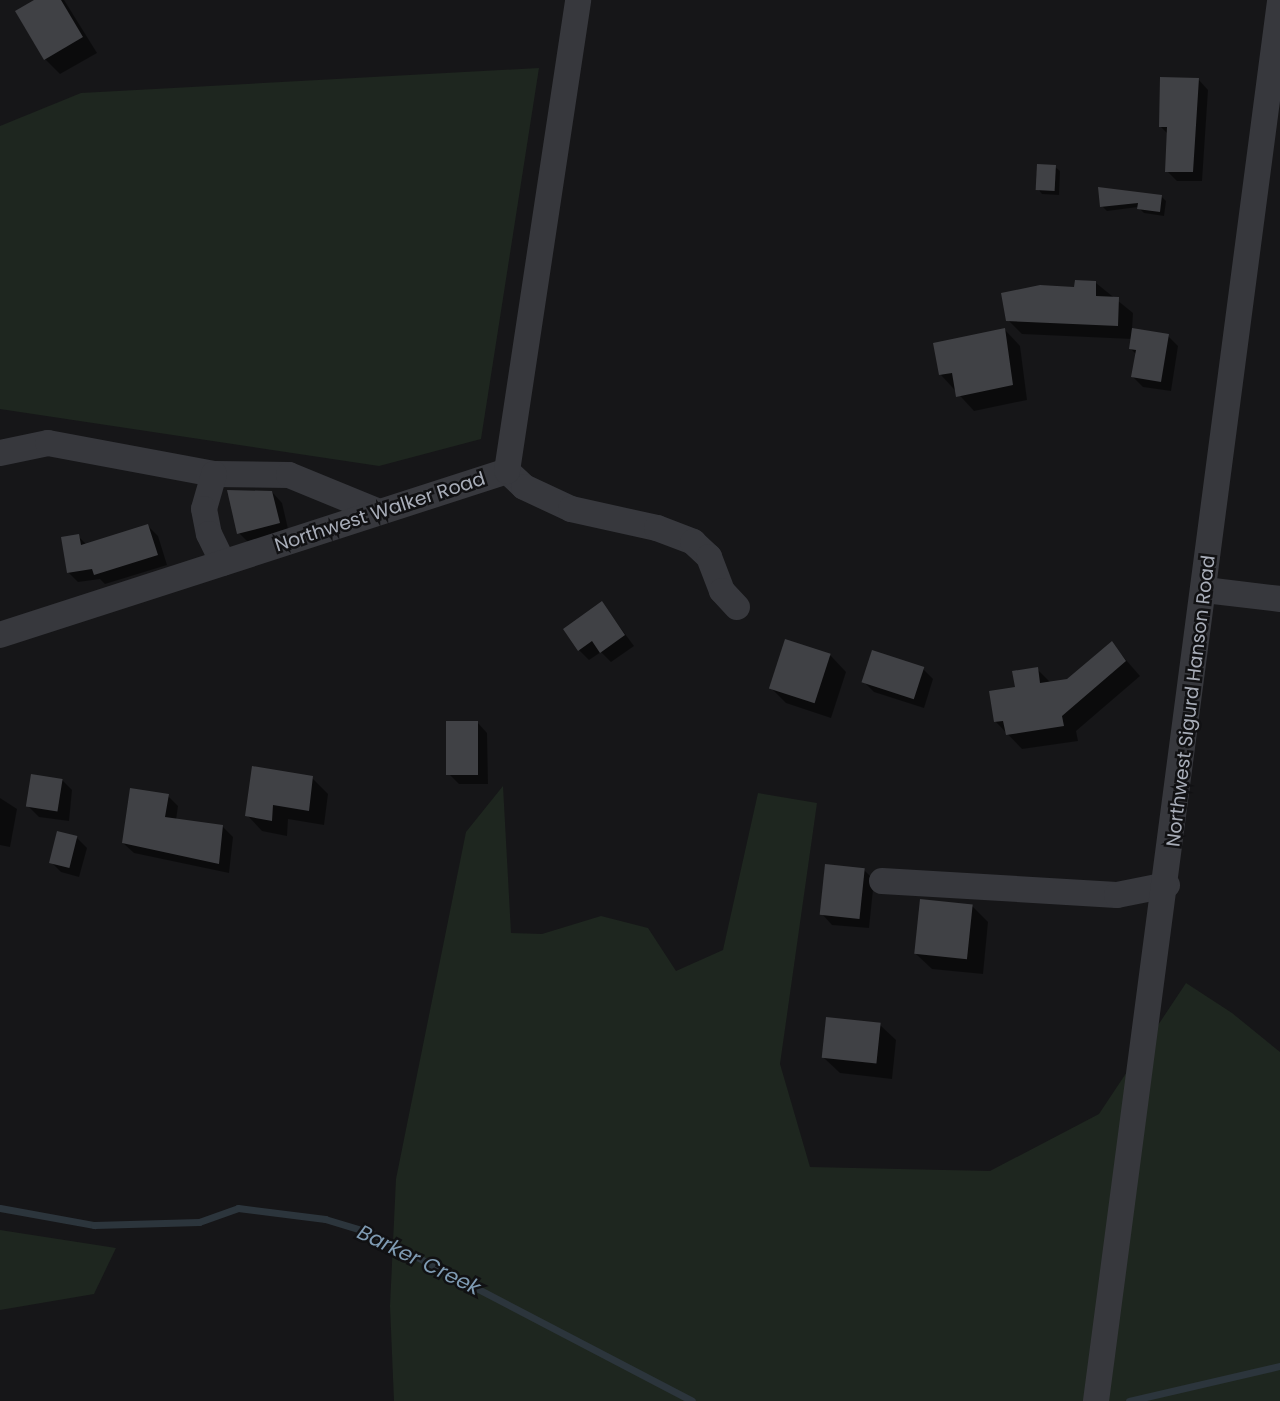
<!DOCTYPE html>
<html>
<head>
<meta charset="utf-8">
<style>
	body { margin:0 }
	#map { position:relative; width:1280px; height:1401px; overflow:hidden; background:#161618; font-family:Poppins,sans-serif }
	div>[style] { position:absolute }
	.green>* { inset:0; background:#1e261f }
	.shadow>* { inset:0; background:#0007 }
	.stream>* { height:7px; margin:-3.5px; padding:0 3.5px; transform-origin:3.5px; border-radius:3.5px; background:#2c353c }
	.building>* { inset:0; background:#404145; transform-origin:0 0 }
	.minor>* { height:26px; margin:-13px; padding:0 13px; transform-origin:13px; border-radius:13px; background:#37383d }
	span { translate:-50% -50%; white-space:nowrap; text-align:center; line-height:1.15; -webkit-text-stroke:5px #111113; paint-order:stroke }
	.street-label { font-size:19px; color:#a8adb8 }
	.water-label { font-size:21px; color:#7f9bb3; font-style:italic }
</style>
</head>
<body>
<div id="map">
	<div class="green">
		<div style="clip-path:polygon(539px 68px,481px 439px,379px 466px,0 409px,0 126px,81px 93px)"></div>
		<div style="clip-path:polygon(503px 786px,511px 933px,542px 934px,601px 916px,648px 928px,676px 971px,723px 950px,758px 793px,817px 803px,780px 1064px,810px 1167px,990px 1171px,1099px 1114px,1186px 983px,1232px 1013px,1280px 1052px,1280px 1401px,394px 1401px,390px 1306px,396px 1179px,466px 832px)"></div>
		<div style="clip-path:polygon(0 1230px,116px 1248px,94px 1294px,0 1310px)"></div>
	</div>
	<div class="shadow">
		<div style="clip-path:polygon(38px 0,64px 0,97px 53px,60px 74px,45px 59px)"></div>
		<div style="clip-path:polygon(1198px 79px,1208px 90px,1202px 181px,1177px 181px,1167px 171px,1168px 134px,1161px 127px)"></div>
		<div style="clip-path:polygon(1055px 167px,1060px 171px,1059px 195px,1042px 194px,1038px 189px)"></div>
		<div style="clip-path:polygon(1161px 196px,1166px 201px,1164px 216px,1144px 213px,1138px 207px,1107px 211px,1102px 206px)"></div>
		<div style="clip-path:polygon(1096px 283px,1133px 313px,1132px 330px,1168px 336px,1178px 346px,1171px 391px,1143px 387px,1133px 377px,1137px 355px,1131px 349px,1132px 339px,1022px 334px,1008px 320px)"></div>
		<div style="clip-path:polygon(1005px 330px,1020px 346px,1027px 400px,974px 411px,941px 375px)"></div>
		<div style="clip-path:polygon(272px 492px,282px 503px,289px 533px,249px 543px,239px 533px)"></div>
		<div style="clip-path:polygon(148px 526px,158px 536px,167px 565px,105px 584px,100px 579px,78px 582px,68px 572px,78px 536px,87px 545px)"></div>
		<div style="clip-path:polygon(602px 603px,634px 646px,611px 662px,601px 652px,589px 660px,579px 650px)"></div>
		<div style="clip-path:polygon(786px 641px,831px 656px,846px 672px,831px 718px,786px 703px,770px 687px)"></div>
		<div style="clip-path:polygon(1112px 644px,1140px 676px,1076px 731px,1078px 741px,1022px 749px,995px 721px,1017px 689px,1037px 669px,1051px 683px,1068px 681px)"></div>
		<div style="clip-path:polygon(923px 669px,933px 679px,924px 708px,874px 692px,864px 682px)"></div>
		<div style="clip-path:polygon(477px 722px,487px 733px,488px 784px,459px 784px,449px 774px)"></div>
		<div style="clip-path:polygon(312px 778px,328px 794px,324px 825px,288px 819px,287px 836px,262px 831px,247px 815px)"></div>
		<div style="clip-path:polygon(62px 780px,72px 790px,69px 821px,39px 817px,28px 806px)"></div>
		<div style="clip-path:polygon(168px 796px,178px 806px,176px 820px,223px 827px,233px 837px,229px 873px,134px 853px,123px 843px)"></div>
		<div style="clip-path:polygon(0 798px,17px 809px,10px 847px,0 845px)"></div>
		<div style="clip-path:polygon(77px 838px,87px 848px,79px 877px,61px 872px,51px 862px)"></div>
		<div style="clip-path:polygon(864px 870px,874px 880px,869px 928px,832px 925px,822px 914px)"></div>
		<div style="clip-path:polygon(972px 906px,988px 922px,983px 974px,932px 969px,916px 954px)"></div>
		<div style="clip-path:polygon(880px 1025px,896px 1040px,892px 1079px,840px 1073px,824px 1058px)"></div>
	</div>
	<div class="stream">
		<div style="left:0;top:1208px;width:96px;rotate:10.3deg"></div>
		<div style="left:94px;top:1225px;width:105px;rotate:-1.6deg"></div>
		<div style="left:199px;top:1222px;width:41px;rotate:-19.7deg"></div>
		<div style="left:238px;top:1208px;width:88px;rotate:7.2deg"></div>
		<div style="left:325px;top:1219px;width:48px;rotate:16.9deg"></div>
		<div style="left:371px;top:1233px;width:362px;rotate:27.6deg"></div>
		<div style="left:1129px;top:1401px;width:155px;rotate:-13.1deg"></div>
	</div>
	<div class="building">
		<div style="clip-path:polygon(34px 0,61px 0,83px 37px,44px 60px,15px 11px)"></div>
		<div style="clip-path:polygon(1160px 77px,1199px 78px,1193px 172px,1165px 172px,1167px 127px,1159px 127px)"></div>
		<div style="left:1037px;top:164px;width:19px;height:26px;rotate:3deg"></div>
		<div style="clip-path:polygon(1098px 187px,1162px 195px,1160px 212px,1137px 209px,1138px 203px,1100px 207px)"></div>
		<div style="clip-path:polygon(1075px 280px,1096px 281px,1096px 296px,1119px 297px,1118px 326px,1006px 321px,1001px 293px,1040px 285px,1074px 287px)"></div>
		<div style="clip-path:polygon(1005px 328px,1013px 385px,956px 397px,952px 373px,939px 375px,933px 343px)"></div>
		<div style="clip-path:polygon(1132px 328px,1169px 334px,1161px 382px,1131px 377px,1136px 350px,1129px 349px)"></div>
		<div style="clip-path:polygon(227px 490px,272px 491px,280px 523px,237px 534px)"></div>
		<div style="clip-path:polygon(148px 524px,158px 555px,94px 575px,92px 569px,67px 573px,61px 537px,79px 534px,81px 545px)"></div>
		<div style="clip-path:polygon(602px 601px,625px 635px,600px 653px,592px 641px,578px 651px,563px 629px)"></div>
		<div style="left:785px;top:639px;width:48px;height:52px;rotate:18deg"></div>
		<div style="clip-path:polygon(1112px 641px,1126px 661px,1062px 716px,1064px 726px,1006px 735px,1003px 721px,994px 722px,989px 691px,1015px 687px,1012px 671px,1038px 667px,1040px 683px,1067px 679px)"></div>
		<div style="left:872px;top:650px;width:55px;height:34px;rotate:18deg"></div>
		<div style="left:446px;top:721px;width:32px;height:54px"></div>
		<div style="clip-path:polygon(252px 766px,313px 776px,309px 811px,273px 805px,272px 821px,245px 816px)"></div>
		<div style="left:31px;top:774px;width:32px;height:33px;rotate:9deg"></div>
		<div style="clip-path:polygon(130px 788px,169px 794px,165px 817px,223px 825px,219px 864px,122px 843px)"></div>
		<div style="left:57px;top:831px;width:21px;height:33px;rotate:14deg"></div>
		<div style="left:825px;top:864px;width:40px;height:51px;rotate:6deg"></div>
		<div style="left:920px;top:899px;width:53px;height:55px;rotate:6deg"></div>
		<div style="left:826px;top:1017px;width:55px;height:41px;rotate:6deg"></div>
	</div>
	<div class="minor">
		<div style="left:0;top:453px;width:49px;rotate:-11.8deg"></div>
		<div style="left:48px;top:443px;width:169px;rotate:10.6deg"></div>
		<div style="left:214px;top:474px;width:75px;rotate:0.8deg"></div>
		<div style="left:289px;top:475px;width:97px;rotate:22.3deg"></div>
		<div style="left:507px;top:471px;width:23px;rotate:43deg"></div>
		<div style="left:524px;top:487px;width:52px;rotate:25.1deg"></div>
		<div style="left:571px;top:509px;width:88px;rotate:12.5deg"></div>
		<div style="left:657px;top:528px;width:39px;rotate:21deg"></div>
		<div style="left:693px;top:542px;width:22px;rotate:43deg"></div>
		<div style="left:709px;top:557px;width:36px;rotate:69deg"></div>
		<div style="left:722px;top:591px;width:22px;rotate:47deg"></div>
		<div style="left:214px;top:474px;width:36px;rotate:106deg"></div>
		<div style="left:204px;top:509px;width:25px;rotate:79deg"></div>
		<div style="left:209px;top:534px;width:32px;rotate:64deg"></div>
		<div style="left:1205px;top:590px;width:76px;rotate:6.8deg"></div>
		<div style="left:0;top:635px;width:533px;rotate:-17.92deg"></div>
		<div style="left:507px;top:471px;width:476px;rotate:-81.4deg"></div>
		<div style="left:882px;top:881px;width:235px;rotate:3.4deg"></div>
		<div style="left:1117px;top:895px;width:51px;rotate:-11.3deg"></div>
		<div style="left:1096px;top:1401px;width:1412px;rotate:-82.51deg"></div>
	</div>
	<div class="street-label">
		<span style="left:380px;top:512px;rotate:-18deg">Northwest Walker Road</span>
		<span style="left:1191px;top:701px;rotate:-83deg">Northwest Sigurd Hanson Road</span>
	</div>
	<div class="water-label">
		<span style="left:419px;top:1260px;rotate:26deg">Barker Creek</span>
	</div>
</div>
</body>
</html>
